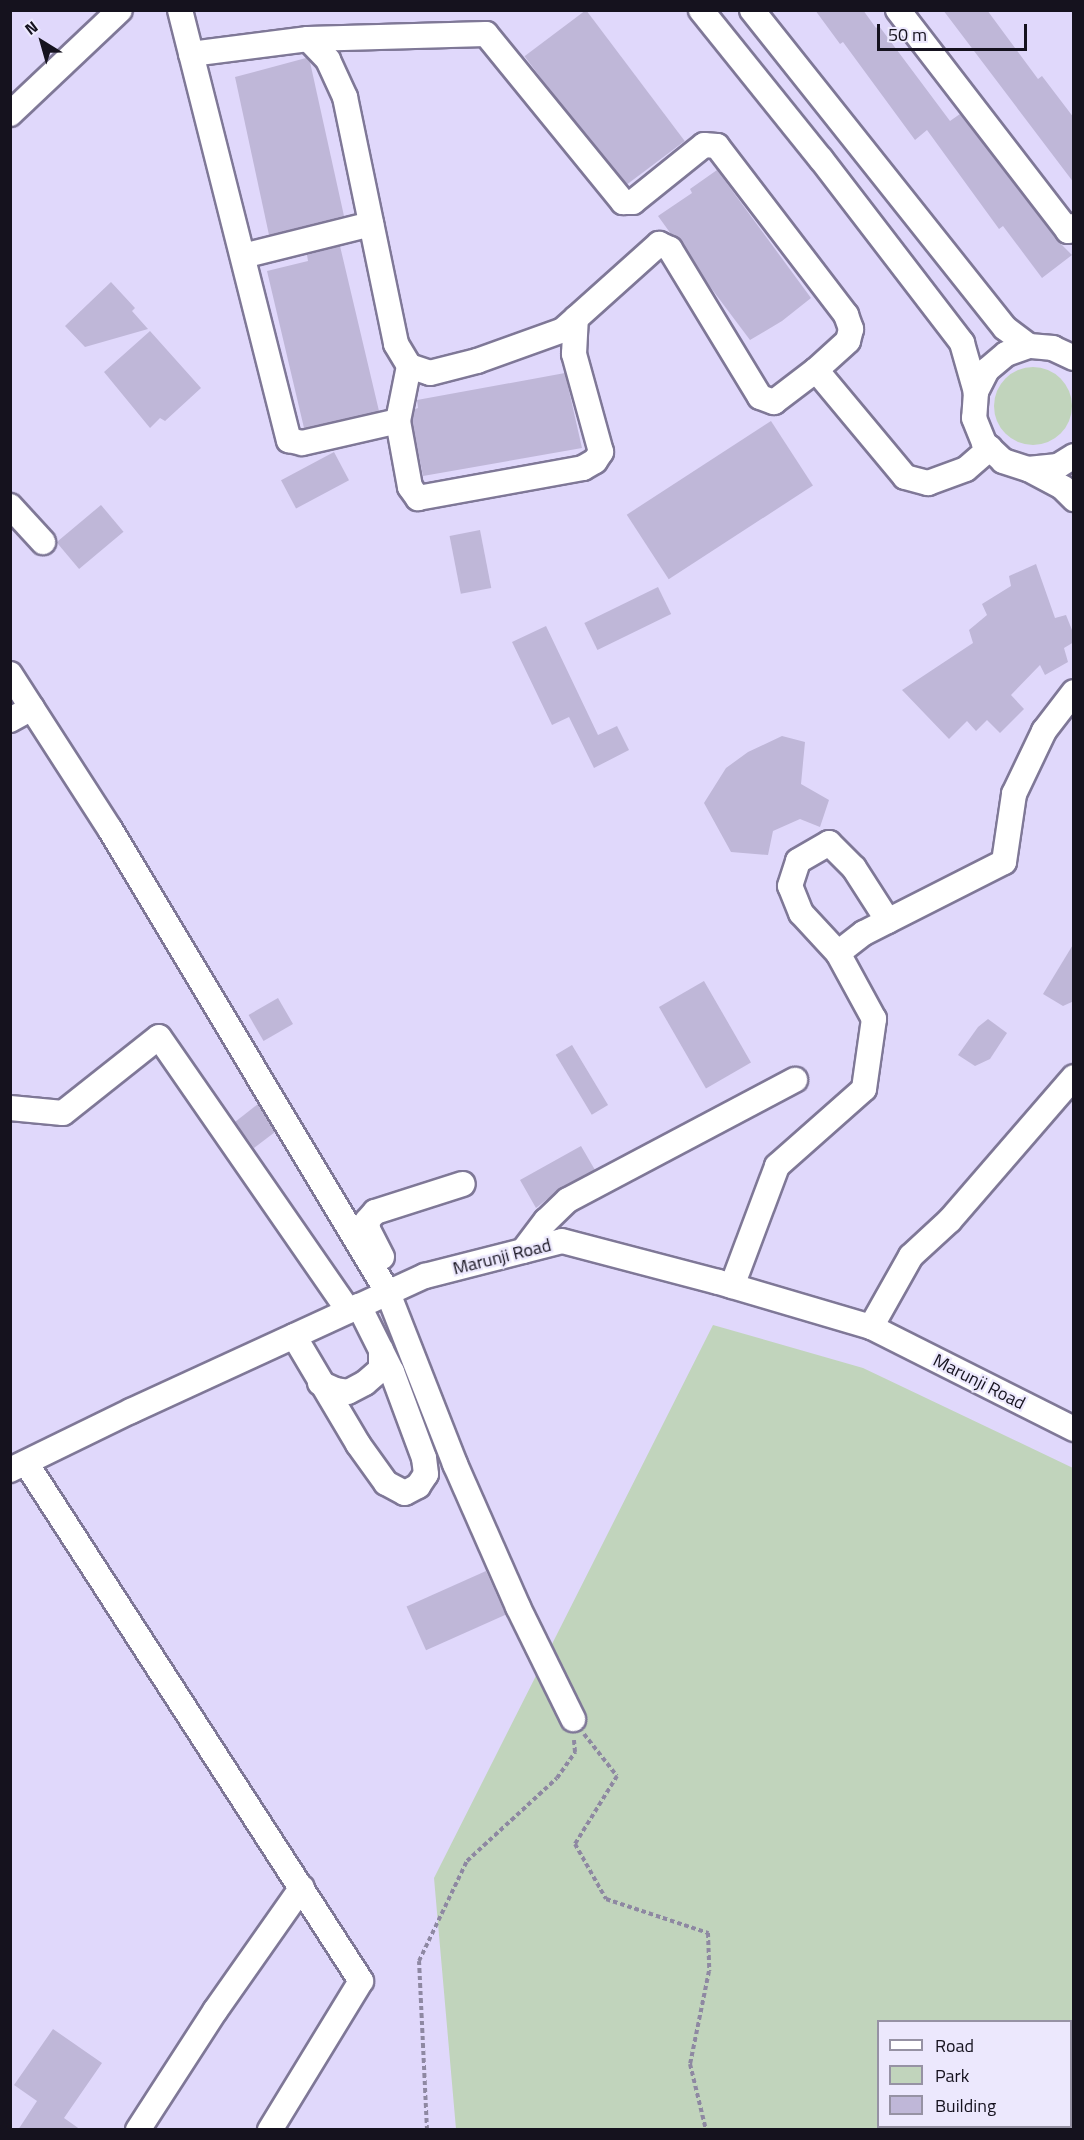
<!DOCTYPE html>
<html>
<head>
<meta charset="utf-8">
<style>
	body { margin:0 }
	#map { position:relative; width:1084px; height:2140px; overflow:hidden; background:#e0d8fb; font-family:"Titillium Web",sans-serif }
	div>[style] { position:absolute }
	.green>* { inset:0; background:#c1d4bc }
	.round { border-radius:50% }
	.building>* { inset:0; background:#bfb7d8; transform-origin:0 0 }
	.path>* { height:4px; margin-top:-2px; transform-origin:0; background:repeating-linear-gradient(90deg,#8e88a2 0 4.5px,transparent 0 7.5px) }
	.roads { filter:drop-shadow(2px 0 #7f7897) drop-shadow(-2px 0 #7f7897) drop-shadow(0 2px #7f7897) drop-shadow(0 -2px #7f7897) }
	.minor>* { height:24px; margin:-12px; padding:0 12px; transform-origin:12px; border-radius:12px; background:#fff }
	span { translate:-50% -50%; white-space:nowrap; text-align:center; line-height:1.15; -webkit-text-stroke:4.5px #ece8fd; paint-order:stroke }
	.street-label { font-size:18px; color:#15121e }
	.frame { position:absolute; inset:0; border:12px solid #15121e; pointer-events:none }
	.legend { position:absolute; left:877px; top:2020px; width:195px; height:108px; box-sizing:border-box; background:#ece8fd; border:2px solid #9692a4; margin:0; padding:8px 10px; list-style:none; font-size:18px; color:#15121e }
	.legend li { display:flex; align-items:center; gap:12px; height:30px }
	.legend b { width:30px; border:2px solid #9692a4 }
	.north { position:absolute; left:12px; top:12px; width:60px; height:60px; -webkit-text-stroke:4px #ece8fd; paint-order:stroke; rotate:323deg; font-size:16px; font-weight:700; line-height:24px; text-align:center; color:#15121e }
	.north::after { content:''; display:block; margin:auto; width:21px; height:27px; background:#15121e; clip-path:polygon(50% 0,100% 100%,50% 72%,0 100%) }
	.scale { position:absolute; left:877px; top:24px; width:150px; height:27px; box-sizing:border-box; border:3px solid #15121e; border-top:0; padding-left:8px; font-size:18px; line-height:21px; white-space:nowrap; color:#15121e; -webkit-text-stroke:4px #ece8fd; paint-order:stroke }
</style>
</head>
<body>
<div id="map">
	<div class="green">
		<div class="round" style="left:994px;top:367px;width:78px;height:78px"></div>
		<div style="clip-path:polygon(evenodd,713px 1325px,863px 1368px,1073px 1468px,1073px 2129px,456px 2129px,434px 1878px,713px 1325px,878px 2022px,1070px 2022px,1070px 2126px,878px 2126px,878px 2022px)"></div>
	</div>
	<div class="building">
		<div style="left:586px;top:10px;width:164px;height:77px;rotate:53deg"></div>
		<div style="clip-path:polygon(815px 10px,863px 10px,876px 28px,879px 26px,950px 121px,960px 114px,1057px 240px,1072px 255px,1042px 278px,1003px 226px,999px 229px,927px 130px,915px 140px,843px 42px,840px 44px)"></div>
		<div style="clip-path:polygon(943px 10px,987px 10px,1038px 79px,1042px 76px,1074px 118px,1074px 183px)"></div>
		<div style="clip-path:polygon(306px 58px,310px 62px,344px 216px,269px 235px,235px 77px)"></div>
		<div style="clip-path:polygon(717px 170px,811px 298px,782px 321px,750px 340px,708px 284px,682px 242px,671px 234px,658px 216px,692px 193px,690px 189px)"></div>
		<div style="clip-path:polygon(340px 246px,379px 411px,304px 428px,267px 271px,308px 261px,307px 255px)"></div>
		<div style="clip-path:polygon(111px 282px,135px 308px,132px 311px,148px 329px,85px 347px,65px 326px)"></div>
		<div style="clip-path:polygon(150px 331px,201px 388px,165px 421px,160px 418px,150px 428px,104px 372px)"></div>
		<div style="clip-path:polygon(565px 373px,582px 448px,423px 476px,412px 421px,415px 409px,418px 408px,417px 400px)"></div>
		<div style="left:771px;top:421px;width:77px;height:172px;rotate:57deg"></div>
		<div style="left:334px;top:452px;width:32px;height:60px;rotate:62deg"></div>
		<div style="left:101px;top:505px;width:35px;height:58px;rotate:50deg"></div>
		<div style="left:480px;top:530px;width:59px;height:31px;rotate:79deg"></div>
		<div style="clip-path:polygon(1036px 564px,1055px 618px,1066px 615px,1074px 635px,1074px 642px,1064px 648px,1068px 662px,1045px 675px,1040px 665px,1011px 695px,1024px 709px,1000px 733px,987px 720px,976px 731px,967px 721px,949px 739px,902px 690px,973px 643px,969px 630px,987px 615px,982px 604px,1011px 586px,1009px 576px)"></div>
		<div style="left:658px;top:587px;width:30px;height:82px;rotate:64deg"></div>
		<div style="clip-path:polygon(546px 626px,598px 735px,617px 726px,629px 750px,594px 768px,569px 717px,552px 725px,512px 642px)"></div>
		<div style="clip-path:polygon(782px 736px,805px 742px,801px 784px,829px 800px,820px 827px,800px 819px,773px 831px,768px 855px,731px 852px,704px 803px,726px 768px,748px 752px)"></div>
		<div style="clip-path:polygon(1074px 943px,1074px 1001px,1063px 1006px,1043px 994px)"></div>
		<div style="left:704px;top:981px;width:94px;height:52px;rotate:60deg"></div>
		<div style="left:278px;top:998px;width:30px;height:34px;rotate:60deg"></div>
		<div style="clip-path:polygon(988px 1019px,1007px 1033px,990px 1059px,975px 1066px,958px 1055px,978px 1027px)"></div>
		<div style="left:572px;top:1045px;width:70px;height:19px;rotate:59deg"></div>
		<div style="clip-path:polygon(258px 1104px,275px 1132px,254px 1148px,235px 1122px)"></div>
		<div style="clip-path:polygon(581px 1146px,595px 1170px,561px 1188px,536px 1208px,520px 1180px)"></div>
		<div style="left:486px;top:1571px;width:48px;height:87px;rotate:66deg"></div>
		<div style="clip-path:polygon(53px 2029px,102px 2063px,64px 2118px,81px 2130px,18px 2130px,37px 2101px,14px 2085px)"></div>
	</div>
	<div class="path">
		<div style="left:584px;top:1734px;width:53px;rotate:51.8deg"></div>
		<div style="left:617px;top:1776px;width:80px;rotate:121.7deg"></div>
		<div style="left:575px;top:1844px;width:63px;rotate:60.6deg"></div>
		<div style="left:606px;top:1899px;width:108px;rotate:18.4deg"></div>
		<div style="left:708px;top:1933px;width:38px;rotate:88deg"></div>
		<div style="left:709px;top:1971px;width:95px;rotate:101.5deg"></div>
		<div style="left:690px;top:2064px;width:68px;rotate:76.4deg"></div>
		<div style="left:427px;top:2130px;width:169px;rotate:-92.7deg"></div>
		<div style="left:419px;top:1961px;width:111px;rotate:-64.4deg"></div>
		<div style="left:467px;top:1861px;width:122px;rotate:-42.7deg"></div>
		<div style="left:557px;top:1778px;width:32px;rotate:-55deg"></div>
		<div style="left:575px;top:1752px;width:12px;rotate:-95deg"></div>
	</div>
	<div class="roads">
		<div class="minor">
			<div style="left:180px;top:10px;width:444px;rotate:75.8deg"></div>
			<div style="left:289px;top:440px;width:13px;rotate:13deg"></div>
			<div style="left:302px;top:443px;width:98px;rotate:-12.9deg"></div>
			<div style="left:701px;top:10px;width:191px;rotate:51.2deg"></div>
			<div style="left:821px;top:159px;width:232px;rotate:52.5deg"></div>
			<div style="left:962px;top:343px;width:51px;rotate:74.1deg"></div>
			<div style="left:752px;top:10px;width:406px;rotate:51.5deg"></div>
			<div style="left:1005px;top:328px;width:30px;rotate:37deg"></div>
			<div style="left:898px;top:10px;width:279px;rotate:52.4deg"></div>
			<div style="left:1068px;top:231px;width:8px;rotate:-40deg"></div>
			<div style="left:308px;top:39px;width:178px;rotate:-1.6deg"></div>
			<div style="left:486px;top:34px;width:217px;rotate:50.8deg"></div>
			<div style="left:623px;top:202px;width:10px"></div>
			<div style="left:633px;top:202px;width:91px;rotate:-38.8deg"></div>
			<div style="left:704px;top:145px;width:13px;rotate:4deg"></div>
			<div style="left:717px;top:146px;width:213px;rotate:52.6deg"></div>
			<div style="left:846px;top:315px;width:15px;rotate:70deg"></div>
			<div style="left:851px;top:329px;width:12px;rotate:104deg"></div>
			<div style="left:848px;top:341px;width:43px;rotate:137.8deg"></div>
			<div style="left:191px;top:54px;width:118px;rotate:-7.3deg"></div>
			<div style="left:308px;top:39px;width:29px;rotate:46deg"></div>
			<div style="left:328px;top:60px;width:41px;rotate:65.3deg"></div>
			<div style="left:345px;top:97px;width:252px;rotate:78.3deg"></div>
			<div style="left:396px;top:344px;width:26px;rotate:59deg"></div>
			<div style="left:409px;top:366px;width:22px;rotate:18deg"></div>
			<div style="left:430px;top:373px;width:49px;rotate:-14.3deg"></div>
			<div style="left:477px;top:361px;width:91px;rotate:-19.8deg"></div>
			<div style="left:563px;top:330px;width:129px;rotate:-41.9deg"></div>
			<div style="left:659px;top:244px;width:12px;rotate:24deg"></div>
			<div style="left:670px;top:249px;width:173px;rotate:58.7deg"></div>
			<div style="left:760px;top:397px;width:15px;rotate:20deg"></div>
			<div style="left:774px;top:402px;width:53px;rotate:-37.3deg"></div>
			<div style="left:816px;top:370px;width:139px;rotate:50.2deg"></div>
			<div style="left:905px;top:477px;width:24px;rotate:15deg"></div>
			<div style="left:928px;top:483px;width:40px;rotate:-20.2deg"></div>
			<div style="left:966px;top:469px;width:32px;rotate:-41deg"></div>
			<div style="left:10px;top:114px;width:151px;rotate:-43.4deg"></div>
			<div style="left:243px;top:256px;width:132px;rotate:-14deg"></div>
			<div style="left:1074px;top:358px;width:23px;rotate:-155deg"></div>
			<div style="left:1053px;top:348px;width:24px;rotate:-175deg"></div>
			<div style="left:1029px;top:346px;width:24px;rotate:161deg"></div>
			<div style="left:1006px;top:354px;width:25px;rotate:140deg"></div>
			<div style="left:987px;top:370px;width:25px;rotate:117deg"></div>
			<div style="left:976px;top:392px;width:26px;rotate:94deg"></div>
			<div style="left:974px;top:418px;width:27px;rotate:68deg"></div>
			<div style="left:984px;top:443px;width:26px;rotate:43deg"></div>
			<div style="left:1003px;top:461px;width:26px;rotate:18deg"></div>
			<div style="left:1028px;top:469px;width:30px;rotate:-6deg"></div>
			<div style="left:1058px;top:466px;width:19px;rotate:-32deg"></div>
			<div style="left:409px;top:366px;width:56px;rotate:101.3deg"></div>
			<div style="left:398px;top:421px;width:67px;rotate:79.7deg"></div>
			<div style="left:410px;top:487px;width:14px;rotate:54deg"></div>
			<div style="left:418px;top:498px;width:168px;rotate:-10.3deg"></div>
			<div style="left:583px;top:468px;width:14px;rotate:-30deg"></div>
			<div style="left:595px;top:461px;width:11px;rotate:-56deg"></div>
			<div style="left:601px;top:452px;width:102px;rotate:-105.4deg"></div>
			<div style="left:574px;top:354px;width:36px;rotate:-87deg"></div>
			<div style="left:1028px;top:469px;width:40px;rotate:28deg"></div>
			<div style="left:1063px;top:488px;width:16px;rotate:45deg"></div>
			<div style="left:10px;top:506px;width:49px;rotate:47.5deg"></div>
			<div style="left:10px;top:674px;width:184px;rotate:57.2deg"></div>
			<div style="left:110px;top:829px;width:541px;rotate:59.07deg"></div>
			<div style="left:388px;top:1293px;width:184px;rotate:68.6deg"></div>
			<div style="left:455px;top:1464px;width:156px;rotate:66.2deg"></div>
			<div style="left:518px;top:1607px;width:125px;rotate:63.8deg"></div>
			<div style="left:10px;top:720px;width:25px;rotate:-29deg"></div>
			<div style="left:838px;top:953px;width:54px;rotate:-132.8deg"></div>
			<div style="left:801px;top:913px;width:29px;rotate:-112deg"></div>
			<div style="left:790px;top:886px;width:26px;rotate:-72deg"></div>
			<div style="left:798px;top:861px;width:36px;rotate:-30deg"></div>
			<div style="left:829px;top:843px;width:35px;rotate:45deg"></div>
			<div style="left:854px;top:868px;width:63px;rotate:57.3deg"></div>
			<div style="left:10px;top:1108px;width:53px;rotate:5.4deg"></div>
			<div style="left:63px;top:1113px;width:122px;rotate:-38.4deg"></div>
			<div style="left:159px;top:1037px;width:333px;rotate:55.3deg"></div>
			<div style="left:523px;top:1251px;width:38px;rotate:-53deg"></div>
			<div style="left:546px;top:1221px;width:30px;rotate:-44deg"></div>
			<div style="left:568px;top:1200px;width:257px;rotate:-27.9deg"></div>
			<div style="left:382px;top:1257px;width:31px;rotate:-117deg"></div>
			<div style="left:368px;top:1229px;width:8px;rotate:-97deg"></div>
			<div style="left:367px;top:1221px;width:12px;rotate:-48deg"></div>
			<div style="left:375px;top:1212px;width:92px;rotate:-17.7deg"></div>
			<div style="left:732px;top:1286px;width:128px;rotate:-69.4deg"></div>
			<div style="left:777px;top:1166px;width:116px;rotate:-41.5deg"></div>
			<div style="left:864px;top:1089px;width:71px;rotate:-81.9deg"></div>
			<div style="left:874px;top:1019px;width:75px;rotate:-118.6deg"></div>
			<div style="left:838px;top:953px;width:33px;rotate:-38deg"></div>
			<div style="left:864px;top:933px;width:157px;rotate:-26.9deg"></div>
			<div style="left:1004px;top:862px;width:69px;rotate:-81.6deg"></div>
			<div style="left:1014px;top:794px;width:70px;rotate:-64.5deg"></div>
			<div style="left:1044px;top:731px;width:49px;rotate:-52.4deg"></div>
			<div style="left:871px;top:1327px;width:81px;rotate:-60.6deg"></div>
			<div style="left:911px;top:1256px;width:53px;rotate:-42.7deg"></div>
			<div style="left:950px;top:1220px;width:189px;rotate:-49.1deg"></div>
			<div style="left:294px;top:1336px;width:126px;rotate:59.3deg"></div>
			<div style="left:358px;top:1444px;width:48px;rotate:54.3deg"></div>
			<div style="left:386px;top:1483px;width:21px;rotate:28deg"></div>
			<div style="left:405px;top:1493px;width:15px;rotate:-28deg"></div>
			<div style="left:418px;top:1486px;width:14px;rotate:-56deg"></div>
			<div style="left:426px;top:1474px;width:16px;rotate:-97deg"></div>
			<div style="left:424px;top:1458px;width:92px;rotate:-110.4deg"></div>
			<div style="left:392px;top:1372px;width:74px;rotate:-116.6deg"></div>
			<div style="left:320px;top:1383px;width:17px;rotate:24deg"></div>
			<div style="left:336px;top:1390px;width:12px;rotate:9deg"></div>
			<div style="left:348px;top:1392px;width:19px;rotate:-28deg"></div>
			<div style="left:365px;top:1383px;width:21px;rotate:-41deg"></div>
			<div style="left:381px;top:1369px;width:19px;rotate:-90deg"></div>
			<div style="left:26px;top:1463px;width:617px;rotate:57.11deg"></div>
			<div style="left:361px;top:1981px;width:175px;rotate:121.4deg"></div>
			<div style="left:10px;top:1470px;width:135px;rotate:-26deg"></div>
			<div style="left:131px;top:1411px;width:324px;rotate:-24.7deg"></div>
			<div style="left:425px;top:1276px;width:141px;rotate:-14.3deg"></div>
			<div style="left:562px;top:1241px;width:161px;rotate:14.7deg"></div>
			<div style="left:718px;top:1282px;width:159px;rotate:16.4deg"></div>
			<div style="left:871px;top:1327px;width:227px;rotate:26.7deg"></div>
			<div style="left:138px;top:2130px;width:142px;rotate:-57.1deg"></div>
			<div style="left:215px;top:2011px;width:151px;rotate:-54.9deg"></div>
		</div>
	</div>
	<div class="street-label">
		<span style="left:502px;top:1257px;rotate:-14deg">Marunji Road</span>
		<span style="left:979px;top:1382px;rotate:27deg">Marunji Road</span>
	</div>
	<div class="frame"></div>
	<ul class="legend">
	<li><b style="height:8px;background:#fff"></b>Road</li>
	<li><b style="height:16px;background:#c1d4bc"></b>Park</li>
	<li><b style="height:16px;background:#bfb7d8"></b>Building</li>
	</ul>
	<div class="north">N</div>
	<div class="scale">50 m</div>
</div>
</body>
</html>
